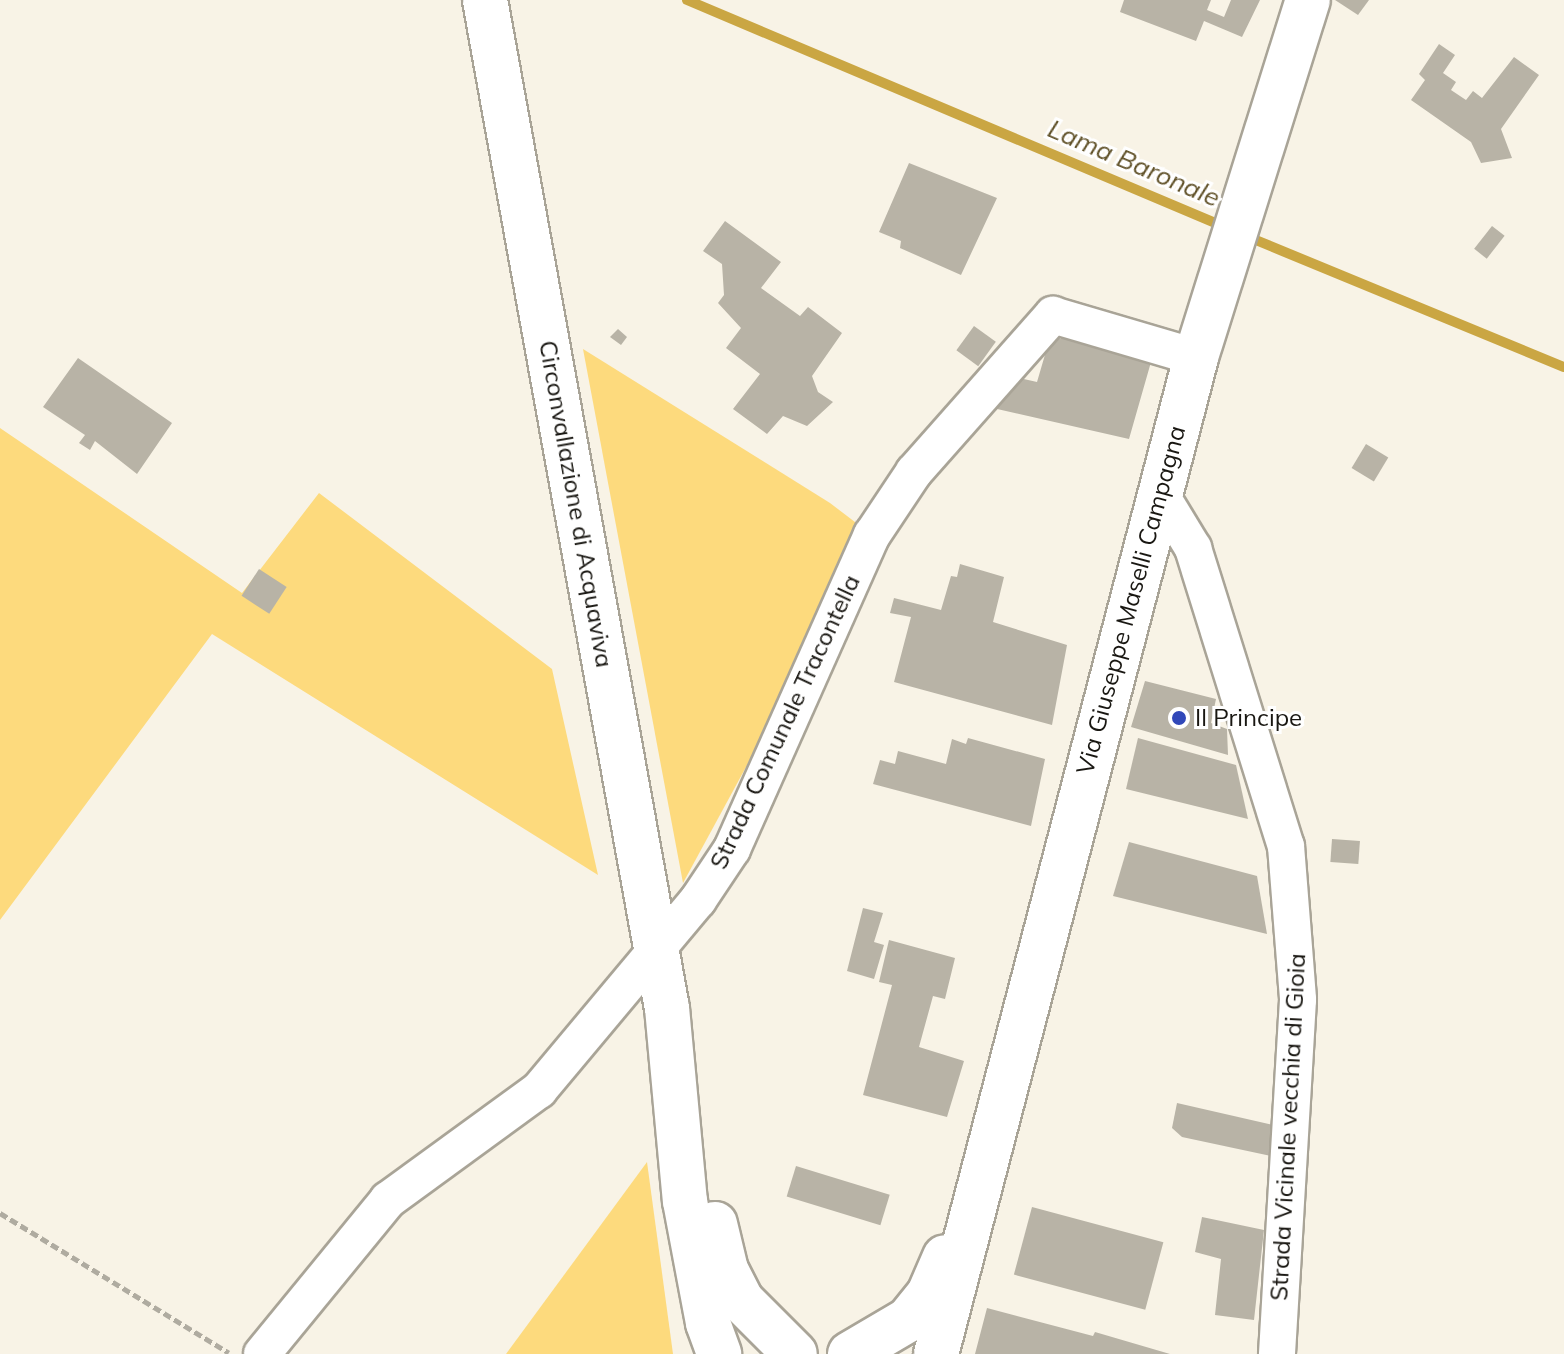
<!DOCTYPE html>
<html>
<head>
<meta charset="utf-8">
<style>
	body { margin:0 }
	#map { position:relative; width:1564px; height:1354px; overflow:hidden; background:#f8f3e6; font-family:Mulish,sans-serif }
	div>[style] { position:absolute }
	.green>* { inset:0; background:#fdda7d }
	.stream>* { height:10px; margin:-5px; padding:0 5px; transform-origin:5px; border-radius:5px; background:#caa643 }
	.building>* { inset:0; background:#b8b3a6; transform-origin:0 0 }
	.path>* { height:5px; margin-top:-2.5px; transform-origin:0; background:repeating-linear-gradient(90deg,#afaba0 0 8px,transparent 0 12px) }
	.roads { filter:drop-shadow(2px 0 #a9a497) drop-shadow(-2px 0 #a9a497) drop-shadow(0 2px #a9a497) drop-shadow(0 -2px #a9a497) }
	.street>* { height:36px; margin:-18px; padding:0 18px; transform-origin:18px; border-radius:18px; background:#fff }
	.secondary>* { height:44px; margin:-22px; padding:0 22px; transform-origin:22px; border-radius:22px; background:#fff }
	.dots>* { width:22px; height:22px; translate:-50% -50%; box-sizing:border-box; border:4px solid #fff; border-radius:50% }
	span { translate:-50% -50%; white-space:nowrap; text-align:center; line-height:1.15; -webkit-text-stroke:6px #fff; paint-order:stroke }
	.street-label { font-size:24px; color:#191712 }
	.poi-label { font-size:24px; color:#191712 }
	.left { translate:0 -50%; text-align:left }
	.water-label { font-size:26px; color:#605128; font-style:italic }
</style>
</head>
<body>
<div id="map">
	<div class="green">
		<div style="clip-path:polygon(583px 349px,830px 503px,872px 535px,683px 883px)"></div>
		<div style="clip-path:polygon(0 428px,242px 593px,319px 493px,552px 669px,598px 875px,212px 634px,0 920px)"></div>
		<div style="clip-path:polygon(647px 1162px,673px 1354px,506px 1354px)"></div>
	</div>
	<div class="stream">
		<div style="left:687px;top:0;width:586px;rotate:22.89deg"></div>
		<div style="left:1246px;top:236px;width:344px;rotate:22.4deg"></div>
	</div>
	<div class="building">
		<div style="clip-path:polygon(1124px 0,1211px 0,1207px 10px,1224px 17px,1231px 0,1260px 0,1242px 37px,1204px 21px,1196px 41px,1120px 12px)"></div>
		<div style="clip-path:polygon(1335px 0,1369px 0,1358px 15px)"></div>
		<div style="clip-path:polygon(1439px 44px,1455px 55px,1443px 73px,1456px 82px,1451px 90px,1466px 100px,1473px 91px,1482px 98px,1514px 57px,1539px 75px,1501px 129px,1512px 158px,1481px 163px,1471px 142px,1411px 100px,1425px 80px,1419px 74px)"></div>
		<div style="clip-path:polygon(909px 163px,997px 198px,961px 275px,900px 248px,901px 241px,879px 232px)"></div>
		<div style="clip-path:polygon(725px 221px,781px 262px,761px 288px,800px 316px,808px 307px,842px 333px,812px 376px,818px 392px,833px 402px,807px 426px,783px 416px,767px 434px,733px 409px,760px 374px,726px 348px,741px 328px,718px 303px,724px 295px,722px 264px,703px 251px)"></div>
		<div style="left:1492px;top:226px;width:16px;height:29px;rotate:38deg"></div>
		<div style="left:974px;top:326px;width:27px;height:30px;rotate:36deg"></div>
		<div style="clip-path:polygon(618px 329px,627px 337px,621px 345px,610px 337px)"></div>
		<div style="clip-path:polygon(1069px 337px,1151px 362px,1129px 439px,984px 406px,1010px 376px,1037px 382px,1049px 341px)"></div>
		<div style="clip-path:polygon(78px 358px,172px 423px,137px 474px,95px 441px,90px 450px,79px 443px,85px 435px,43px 407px)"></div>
		<div style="left:1366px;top:444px;width:26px;height:28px;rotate:31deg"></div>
		<div style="clip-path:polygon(960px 564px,1004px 577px,993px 622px,1067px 645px,1052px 725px,894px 682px,911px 617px,890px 613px,894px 598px,941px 610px,951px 576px,957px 577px)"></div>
		<div style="left:259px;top:569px;width:33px;height:32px;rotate:33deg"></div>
		<div style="clip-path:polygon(1145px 681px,1216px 699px,1211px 723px,1227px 729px,1228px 755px,1131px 727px)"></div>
		<div style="clip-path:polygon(968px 738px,1045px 759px,1031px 826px,873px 784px,880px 760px,895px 764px,898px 751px,946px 764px,952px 739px,966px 744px)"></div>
		<div style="clip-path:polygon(1138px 738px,1236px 765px,1248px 819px,1126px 789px)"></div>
		<div style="left:1332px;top:839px;width:28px;height:23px;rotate:4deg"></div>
		<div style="clip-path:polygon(1129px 842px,1257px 876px,1267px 934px,1113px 896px)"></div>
		<div style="clip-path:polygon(863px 908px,883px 913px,874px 942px,884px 945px,874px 979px,847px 971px)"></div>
		<div style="clip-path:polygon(889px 940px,955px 958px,945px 999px,933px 996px,919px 1047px,964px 1061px,947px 1117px,863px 1095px,892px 985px,879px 982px)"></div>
		<div style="clip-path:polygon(1177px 1103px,1273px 1125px,1271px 1156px,1182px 1137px,1172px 1128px)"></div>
		<div style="left:796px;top:1166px;width:98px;height:32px;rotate:17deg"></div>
		<div style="left:1032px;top:1207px;width:136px;height:70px;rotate:15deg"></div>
		<div style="clip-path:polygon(1202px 1217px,1264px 1230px,1254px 1320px,1215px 1315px,1221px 1259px,1195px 1252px)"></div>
		<div style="clip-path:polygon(987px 1308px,1093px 1336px,1095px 1332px,1170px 1354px,975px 1354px)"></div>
	</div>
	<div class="path">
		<div style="left:0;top:1213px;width:268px;rotate:31.4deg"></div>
	</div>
	<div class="roads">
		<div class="street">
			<div style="left:1159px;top:492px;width:66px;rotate:58.7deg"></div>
			<div style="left:1193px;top:548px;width:312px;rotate:72.7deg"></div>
			<div style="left:1286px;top:846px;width:154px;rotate:85.5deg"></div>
			<div style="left:1298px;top:1000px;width:355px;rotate:93.4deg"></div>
			<div style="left:262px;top:1354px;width:199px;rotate:-50.7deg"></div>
			<div style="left:388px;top:1200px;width:187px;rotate:-36.1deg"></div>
			<div style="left:539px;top:1090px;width:248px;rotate:-50.1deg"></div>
			<div style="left:698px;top:900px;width:61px;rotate:-56.3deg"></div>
			<div style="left:732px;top:849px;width:344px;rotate:-66deg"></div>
			<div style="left:872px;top:535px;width:76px;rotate:-56.3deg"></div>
			<div style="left:914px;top:472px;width:210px;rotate:-48.5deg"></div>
			<div style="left:1053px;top:315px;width:149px;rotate:16.4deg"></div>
		</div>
		<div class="secondary">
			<div style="left:485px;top:0;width:1024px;rotate:79.77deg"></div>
			<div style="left:667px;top:1008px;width:194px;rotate:84.7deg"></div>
			<div style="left:685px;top:1201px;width:124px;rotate:79.3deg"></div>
			<div style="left:708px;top:1323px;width:33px;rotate:70deg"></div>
			<div style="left:715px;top:1224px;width:47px;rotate:76.6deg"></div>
			<div style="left:726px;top:1270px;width:34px;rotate:63deg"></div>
			<div style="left:741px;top:1300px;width:76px;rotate:45deg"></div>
			<div style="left:850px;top:1354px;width:67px;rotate:-30.4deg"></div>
			<div style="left:908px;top:1320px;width:33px;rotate:-51deg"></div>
			<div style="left:929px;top:1294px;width:40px;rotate:-66.6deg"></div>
			<div style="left:936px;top:1354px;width:1030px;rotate:-75.38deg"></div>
			<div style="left:1196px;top:357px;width:374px;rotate:-72.6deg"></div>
		</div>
	</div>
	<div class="dots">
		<div style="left:1179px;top:718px;background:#3148b9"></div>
	</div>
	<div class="street-label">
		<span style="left:576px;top:504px;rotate:80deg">Circonvallazione di Acquaviva</span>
		<span style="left:1131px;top:600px;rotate:-75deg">Via Giuseppe Maselli Campagna</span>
		<span style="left:785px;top:722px;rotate:-65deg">Strada Comunale Tracontella</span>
		<span style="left:1288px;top:1127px;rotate:-87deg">Strada Vicinale vecchia di Gioia</span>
	</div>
	<div class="poi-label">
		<span class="left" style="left:1195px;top:718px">Il Principe</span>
	</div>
	<div class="water-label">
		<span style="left:1134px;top:163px;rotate:23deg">Lama Baronale</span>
	</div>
</div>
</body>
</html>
